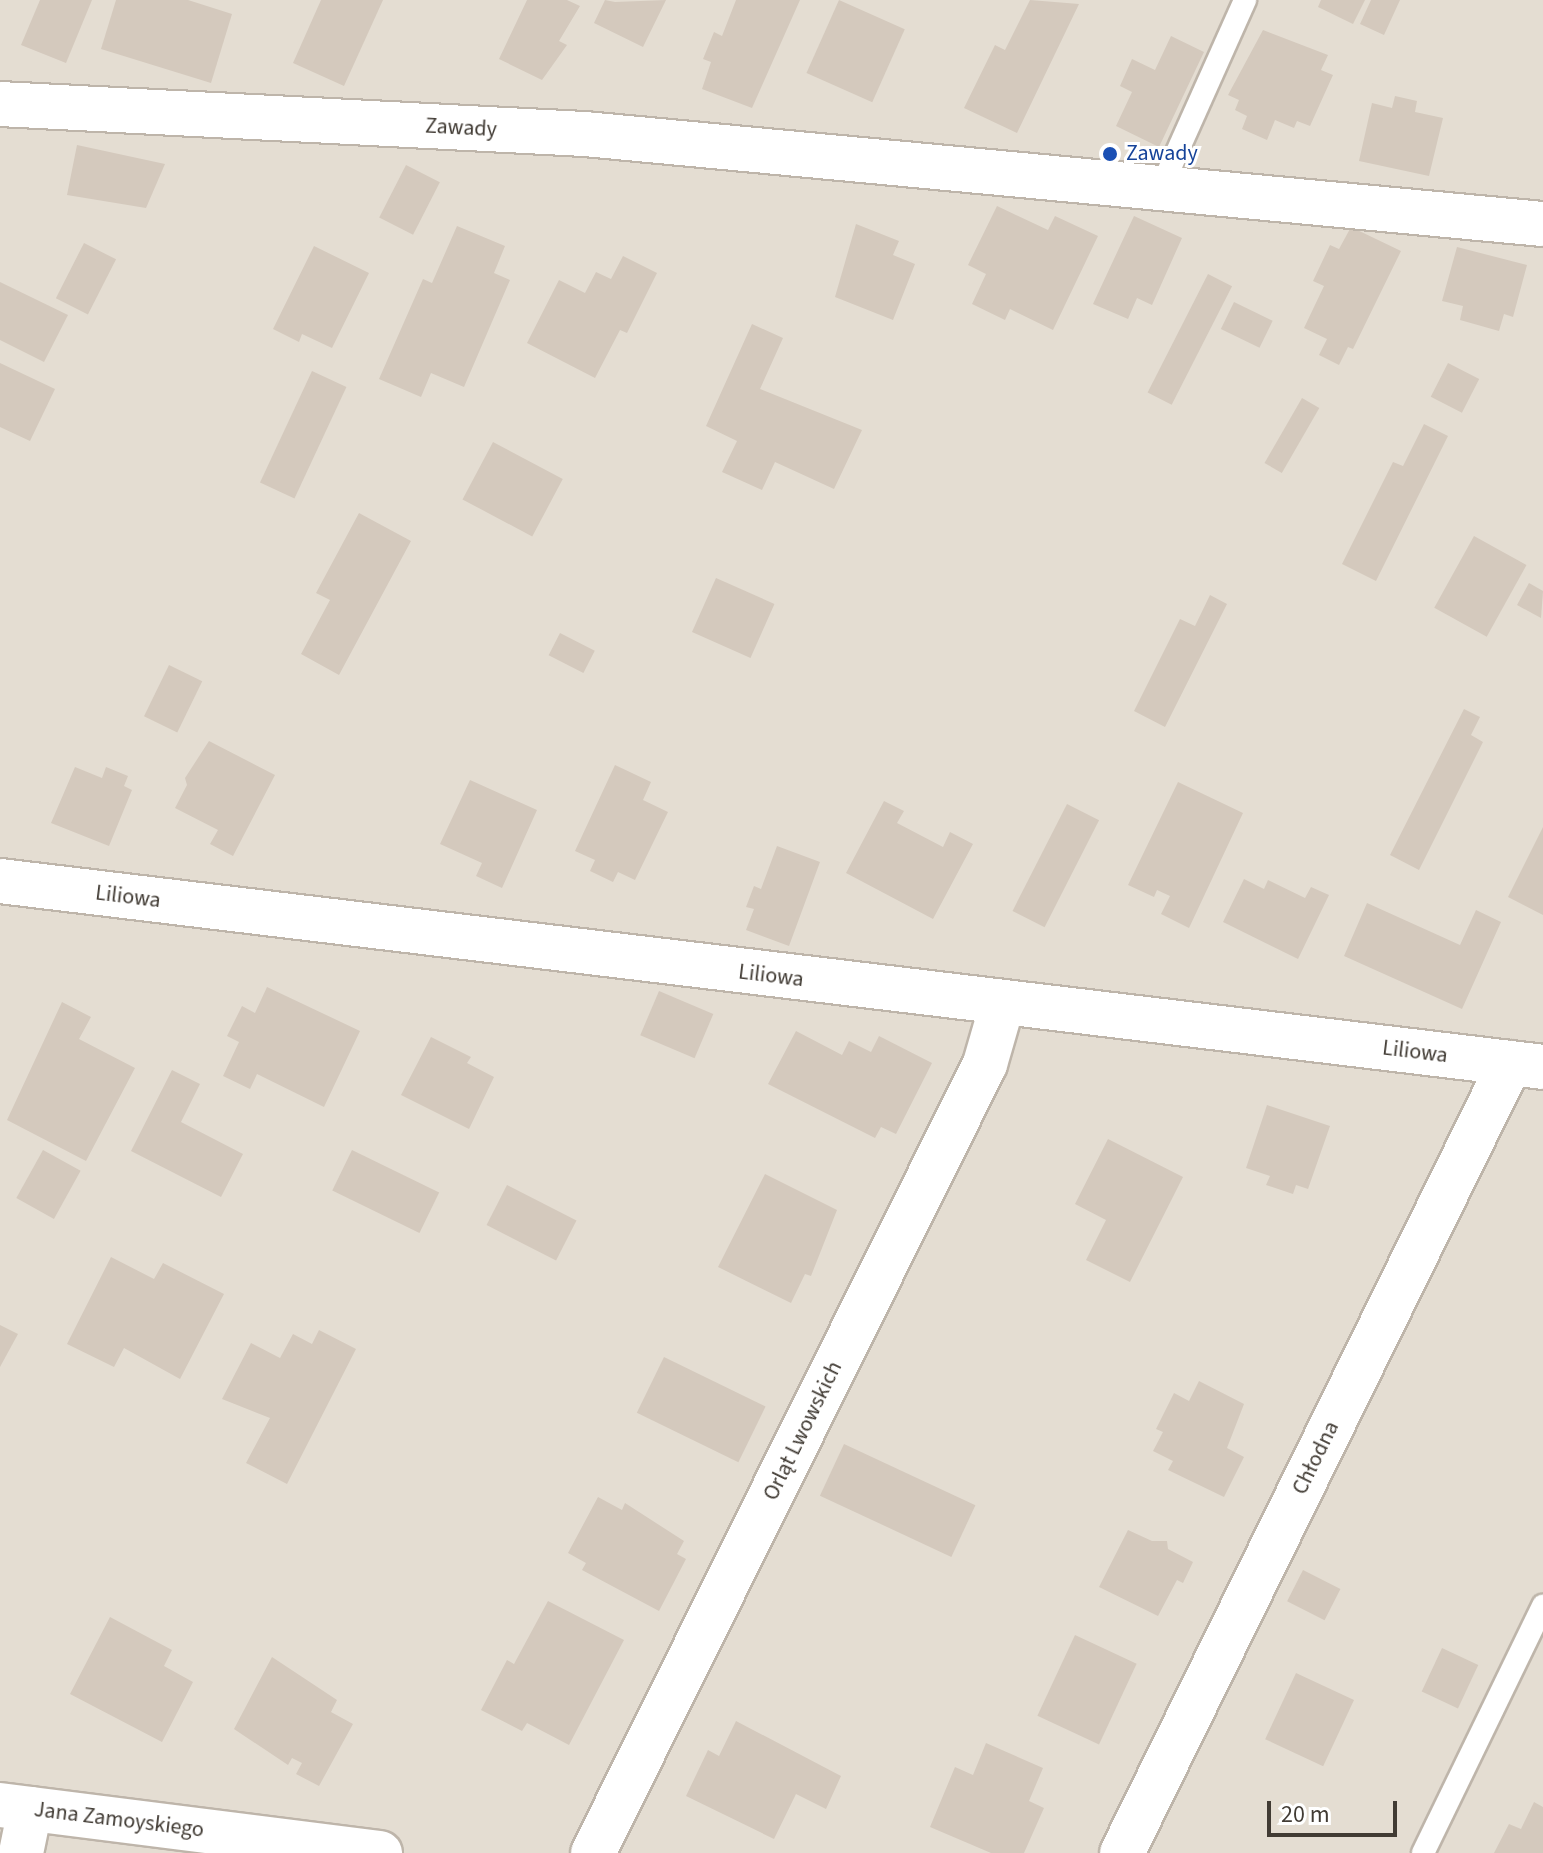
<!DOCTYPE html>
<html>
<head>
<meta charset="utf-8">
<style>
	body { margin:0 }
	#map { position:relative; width:1543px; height:1853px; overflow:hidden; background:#f0ebe3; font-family:"Source Sans 3",sans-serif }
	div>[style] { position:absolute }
	.residential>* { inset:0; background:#e4ddd2; transform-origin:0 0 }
	.building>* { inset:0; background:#d4c9bd; transform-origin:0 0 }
	.roads { filter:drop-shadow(2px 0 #beb5aa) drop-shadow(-2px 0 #beb5aa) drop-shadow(0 2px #beb5aa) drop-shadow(0 -2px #beb5aa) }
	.service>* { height:22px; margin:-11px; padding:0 11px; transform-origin:11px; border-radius:11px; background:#fff }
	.minor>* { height:44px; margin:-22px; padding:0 22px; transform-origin:22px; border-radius:22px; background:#fff }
	.dots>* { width:22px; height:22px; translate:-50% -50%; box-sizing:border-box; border:4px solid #fff; border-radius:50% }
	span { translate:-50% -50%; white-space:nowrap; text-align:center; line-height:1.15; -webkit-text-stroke:6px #fff; paint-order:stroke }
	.street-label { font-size:22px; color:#413b34 }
	.transit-label { font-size:22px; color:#164399 }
	.left { translate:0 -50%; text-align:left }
	.scale { position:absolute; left:1267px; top:1801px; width:130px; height:36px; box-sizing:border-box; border:4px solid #413b34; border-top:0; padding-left:10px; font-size:24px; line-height:28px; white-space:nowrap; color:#413b34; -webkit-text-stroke:6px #fff; paint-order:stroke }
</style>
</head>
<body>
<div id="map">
	<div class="residential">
		<div style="left:0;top:0;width:1543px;height:1853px"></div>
	</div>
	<div class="building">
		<div style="clip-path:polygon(40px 0,92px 0,66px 63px,21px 45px)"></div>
		<div style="clip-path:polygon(116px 0,188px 0,232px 14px,211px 83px,101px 49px)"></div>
		<div style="clip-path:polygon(321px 0,383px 0,344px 86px,293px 63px)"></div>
		<div style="clip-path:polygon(527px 0,567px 0,580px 6px,559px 41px,567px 45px,542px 80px,499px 59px)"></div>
		<div style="clip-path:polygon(605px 0,615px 2px,666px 0,643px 47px,594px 23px)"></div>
		<div style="clip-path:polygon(736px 0,800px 0,752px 108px,702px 89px,711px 62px,703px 59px,714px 32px,722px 36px)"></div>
		<div style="left:839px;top:0;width:72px;height:80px;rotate:24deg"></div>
		<div style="clip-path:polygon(1030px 0,1079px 4px,1017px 133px,964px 108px,995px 45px,1005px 50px)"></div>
		<div style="clip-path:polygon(1321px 0,1365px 0,1353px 24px,1318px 7px)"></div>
		<div style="clip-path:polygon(1371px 0,1400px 0,1384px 35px,1360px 24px)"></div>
		<div style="clip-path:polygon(1263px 30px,1328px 55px,1321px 70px,1333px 75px,1310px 126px,1297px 121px,1294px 128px,1275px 120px,1267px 140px,1242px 129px,1247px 116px,1235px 110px,1239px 100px,1228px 95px)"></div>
		<div style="clip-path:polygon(1171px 36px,1204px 52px,1159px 147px,1116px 126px,1132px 92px,1120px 86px,1132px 59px,1155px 70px)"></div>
		<div style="clip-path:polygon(1395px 96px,1417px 101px,1415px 112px,1443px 118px,1429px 176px,1359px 161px,1372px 103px,1392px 108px)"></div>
		<div style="clip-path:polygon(77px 145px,165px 164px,146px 208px,67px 195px)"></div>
		<div style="left:406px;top:165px;width:38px;height:59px;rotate:27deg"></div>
		<div style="clip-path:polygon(997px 206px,1048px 230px,1055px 216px,1098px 236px,1053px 330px,1010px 309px,1005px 320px,972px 304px,986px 274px,968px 265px)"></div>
		<div style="clip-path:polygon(1134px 216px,1182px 238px,1152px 305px,1137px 298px,1128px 319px,1093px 304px)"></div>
		<div style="clip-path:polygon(856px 224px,899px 241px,893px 255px,915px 264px,893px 320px,835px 297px)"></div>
		<div style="clip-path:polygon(457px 226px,505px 246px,494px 273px,510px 280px,464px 387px,431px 373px,421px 397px,379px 379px,423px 279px,432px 283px)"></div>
		<div style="clip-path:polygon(1351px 227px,1401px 251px,1353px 349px,1348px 347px,1339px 365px,1319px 355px,1327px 339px,1304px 328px,1324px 286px,1313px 281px,1330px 245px,1339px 249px)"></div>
		<div style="left:84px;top:243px;width:36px;height:62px;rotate:27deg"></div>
		<div style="clip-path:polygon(314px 246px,369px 273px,332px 348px,302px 334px,299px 342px,273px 329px)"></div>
		<div style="clip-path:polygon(1457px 247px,1527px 265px,1513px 317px,1504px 314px,1499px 331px,1460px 320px,1463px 306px,1442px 301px)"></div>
		<div style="clip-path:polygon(623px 256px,657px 273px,627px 333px,620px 330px,595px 378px,527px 343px,559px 280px,585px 293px,596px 272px,611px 279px)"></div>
		<div style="left:1208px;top:274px;width:27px;height:133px;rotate:27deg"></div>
		<div style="clip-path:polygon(0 282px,68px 315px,44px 362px,0 340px)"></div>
		<div style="left:1234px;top:302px;width:43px;height:30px;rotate:26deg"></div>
		<div style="clip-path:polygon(752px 324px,783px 338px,760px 389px,862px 430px,834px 489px,775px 462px,762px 490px,722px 472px,737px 441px,706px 426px)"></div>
		<div style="clip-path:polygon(0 363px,55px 389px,30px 441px,0 427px)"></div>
		<div style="left:1448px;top:363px;width:35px;height:38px;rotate:27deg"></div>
		<div style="left:312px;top:371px;width:38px;height:123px;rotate:25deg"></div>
		<div style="left:1302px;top:398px;width:20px;height:75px;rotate:30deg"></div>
		<div style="clip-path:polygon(1424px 424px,1448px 436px,1376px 581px,1342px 564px,1393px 462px,1403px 466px)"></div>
		<div style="left:493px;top:442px;width:79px;height:65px;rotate:28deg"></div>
		<div style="clip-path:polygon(359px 513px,411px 541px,339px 675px,301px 654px,330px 600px,316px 593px)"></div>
		<div style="left:1474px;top:536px;width:60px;height:82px;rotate:29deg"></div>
		<div style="left:716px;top:578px;width:64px;height:59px;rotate:24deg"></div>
		<div style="clip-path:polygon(1529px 583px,1543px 591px,1541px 618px,1517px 605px)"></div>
		<div style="clip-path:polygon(1210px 595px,1227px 604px,1165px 727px,1134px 711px,1180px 619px,1195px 626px)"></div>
		<div style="left:560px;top:633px;width:39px;height:25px;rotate:27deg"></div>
		<div style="left:169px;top:665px;width:37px;height:57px;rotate:26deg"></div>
		<div style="clip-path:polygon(1464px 709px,1480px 717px,1471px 735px,1483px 742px,1419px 870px,1390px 855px)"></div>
		<div style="clip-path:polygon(209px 741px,275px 775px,233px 856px,210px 844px,218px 830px,175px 808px,187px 785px,185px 778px)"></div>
		<div style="clip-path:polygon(615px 765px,651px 782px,643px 800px,668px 812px,635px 880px,618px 872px,613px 882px,590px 871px,595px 860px,575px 851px)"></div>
		<div style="clip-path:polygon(75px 767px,102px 778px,106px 767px,128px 776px,124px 786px,132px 790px,109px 846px,51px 823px)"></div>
		<div style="clip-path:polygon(470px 780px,537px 810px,502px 888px,476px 876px,482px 863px,440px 844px)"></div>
		<div style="clip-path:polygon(1178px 782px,1243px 813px,1189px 928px,1161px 914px,1170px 896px,1157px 890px,1154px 897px,1128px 885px)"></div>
		<div style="clip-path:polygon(884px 801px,904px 811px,897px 823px,943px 847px,950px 832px,973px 844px,933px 919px,846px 873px)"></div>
		<div style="left:1067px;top:804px;width:36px;height:120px;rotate:27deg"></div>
		<div style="clip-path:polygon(1543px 827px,1543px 915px,1508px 897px)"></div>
		<div style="clip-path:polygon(777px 846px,820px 862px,789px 946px,746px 930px,754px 909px,746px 907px,754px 886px,761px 889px)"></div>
		<div style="clip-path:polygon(1244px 879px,1264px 889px,1268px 880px,1305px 898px,1311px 887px,1329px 895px,1298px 959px,1223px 922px)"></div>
		<div style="clip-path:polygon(1367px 903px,1460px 945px,1476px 910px,1501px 922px,1462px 1009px,1344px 956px)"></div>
		<div style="clip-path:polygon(267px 987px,360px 1031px,324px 1107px,257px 1074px,250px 1089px,223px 1076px,239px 1042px,227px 1036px,242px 1006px,255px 1013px)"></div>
		<div style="left:659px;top:991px;width:59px;height:48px;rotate:23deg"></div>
		<div style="clip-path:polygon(62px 1002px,91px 1017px,79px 1039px,135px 1068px,86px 1161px,7px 1120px)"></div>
		<div style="clip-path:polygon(796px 1031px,842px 1055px,849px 1041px,871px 1052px,879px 1036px,932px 1063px,896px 1134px,881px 1127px,875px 1138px,768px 1084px)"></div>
		<div style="clip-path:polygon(431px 1037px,471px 1057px,467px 1063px,494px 1077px,469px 1129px,401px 1095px)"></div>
		<div style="clip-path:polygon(172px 1070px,200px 1084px,181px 1122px,243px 1154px,221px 1197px,131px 1151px)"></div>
		<div style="clip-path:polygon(1267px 1105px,1330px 1126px,1308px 1189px,1296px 1185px,1293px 1194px,1266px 1185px,1270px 1176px,1246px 1168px)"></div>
		<div style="clip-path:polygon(1108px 1139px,1183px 1177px,1130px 1282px,1086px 1260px,1106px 1220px,1075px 1204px)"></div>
		<div style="left:43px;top:1150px;width:43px;height:55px;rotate:29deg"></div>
		<div style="left:352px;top:1150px;width:97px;height:45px;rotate:26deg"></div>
		<div style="clip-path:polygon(765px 1174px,837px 1210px,811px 1276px,805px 1274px,791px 1303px,718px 1267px)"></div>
		<div style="left:507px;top:1185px;width:78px;height:45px;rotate:27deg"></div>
		<div style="clip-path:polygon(111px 1257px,154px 1279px,163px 1263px,224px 1294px,180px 1379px,124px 1348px,114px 1367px,67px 1344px)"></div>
		<div style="clip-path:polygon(0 1325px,18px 1334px,0 1367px)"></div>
		<div style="clip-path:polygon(319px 1330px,356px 1349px,287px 1484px,246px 1463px,270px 1418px,222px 1399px,251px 1343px,280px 1358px,293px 1334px,312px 1344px)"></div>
		<div style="left:664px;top:1357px;width:113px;height:62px;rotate:26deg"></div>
		<div style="clip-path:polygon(1199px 1381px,1244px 1404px,1227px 1448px,1244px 1457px,1224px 1497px,1168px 1470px,1173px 1461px,1153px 1451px,1163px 1432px,1156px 1429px,1174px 1393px,1189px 1401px)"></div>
		<div style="left:844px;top:1444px;width:145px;height:57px;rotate:25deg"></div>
		<div style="clip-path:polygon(598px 1497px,622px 1510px,625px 1503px,684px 1541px,677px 1554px,686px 1559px,659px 1611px,582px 1570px,586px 1563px,568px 1553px)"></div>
		<div style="clip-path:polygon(1128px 1530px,1152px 1541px,1167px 1541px,1168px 1549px,1193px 1562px,1183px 1583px,1177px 1580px,1158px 1616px,1099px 1587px)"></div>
		<div style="left:1303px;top:1570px;width:42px;height:35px;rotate:27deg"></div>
		<div style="clip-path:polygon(548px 1601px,624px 1640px,569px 1745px,527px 1723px,522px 1731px,481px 1710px,507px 1660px,514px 1664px)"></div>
		<div style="clip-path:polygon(110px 1617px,172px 1650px,164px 1666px,193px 1682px,162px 1742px,70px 1694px)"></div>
		<div style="left:1075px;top:1635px;width:68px;height:89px;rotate:25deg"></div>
		<div style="left:1442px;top:1648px;width:40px;height:48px;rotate:25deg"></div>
		<div style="clip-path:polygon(272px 1657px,337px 1700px,331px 1712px,353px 1724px,319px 1786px,296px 1774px,302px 1763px,292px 1758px,288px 1765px,234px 1729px)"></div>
		<div style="left:1296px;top:1673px;width:64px;height:73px;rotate:25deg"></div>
		<div style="clip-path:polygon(736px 1721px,841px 1776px,826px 1809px,796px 1794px,774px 1839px,686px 1796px,708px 1750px,719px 1756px)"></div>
		<div style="clip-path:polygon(986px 1743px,1043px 1768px,1029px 1801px,1044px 1808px,1024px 1853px,991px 1853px,930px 1827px,955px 1767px,973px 1775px)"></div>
		<div style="clip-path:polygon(1534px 1802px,1543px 1807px,1543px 1853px,1494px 1853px,1509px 1824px,1521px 1829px)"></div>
	</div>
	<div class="roads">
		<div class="service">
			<div style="left:1161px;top:188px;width:206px;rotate:-65.9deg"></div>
			<div style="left:1423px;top:1853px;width:275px;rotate:-64.1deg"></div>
		</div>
		<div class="minor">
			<div style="left:0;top:104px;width:586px;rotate:2.94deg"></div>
			<div style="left:585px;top:134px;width:962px;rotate:5.37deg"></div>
			<div style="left:0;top:881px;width:1554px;rotate:6.87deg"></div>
			<div style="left:0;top:1805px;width:383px;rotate:7.2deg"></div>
			<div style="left:21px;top:1853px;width:45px;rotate:-78.4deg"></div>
			<div style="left:593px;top:1853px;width:881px;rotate:-63.58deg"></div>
			<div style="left:985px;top:1064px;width:61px;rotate:-73.9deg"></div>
			<div style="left:1122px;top:1853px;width:880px;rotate:-63.84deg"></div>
		</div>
	</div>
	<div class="dots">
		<div style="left:1110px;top:154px;background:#1a4fb4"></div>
	</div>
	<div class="street-label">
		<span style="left:461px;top:128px;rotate:3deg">Zawady</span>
		<span style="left:128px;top:897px;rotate:7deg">Liliowa</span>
		<span style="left:771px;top:976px;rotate:7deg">Liliowa</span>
		<span style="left:1415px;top:1052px;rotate:7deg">Liliowa</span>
		<span style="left:803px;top:1431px;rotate:-64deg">Orląt Lwowskich</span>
		<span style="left:1316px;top:1458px;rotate:-64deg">Chłodna</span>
		<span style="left:119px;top:1820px;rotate:7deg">Jana Zamoyskiego</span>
	</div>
	<div class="transit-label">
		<span class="left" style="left:1126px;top:154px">Zawady</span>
	</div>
	<div class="scale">20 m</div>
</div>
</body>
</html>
